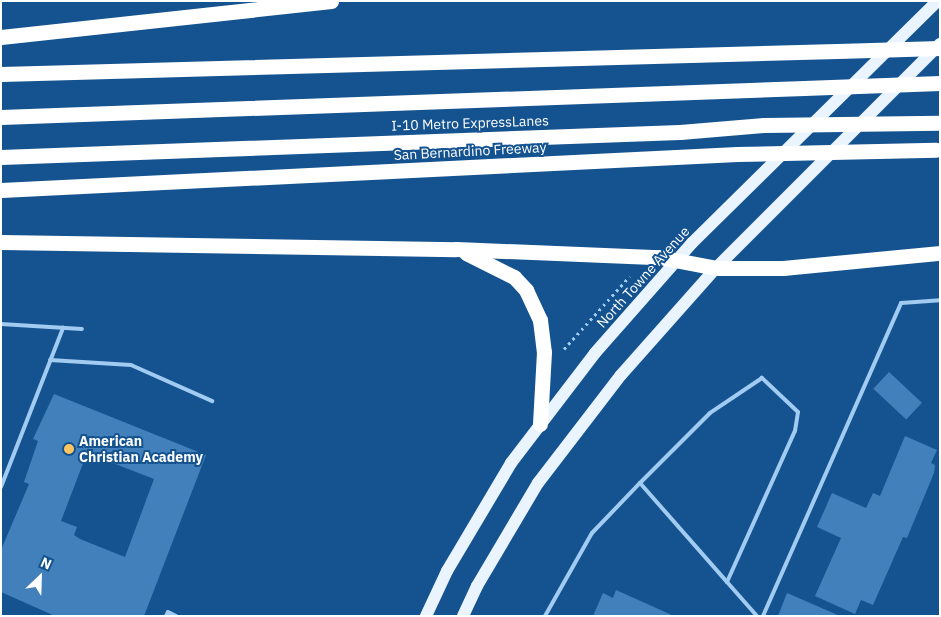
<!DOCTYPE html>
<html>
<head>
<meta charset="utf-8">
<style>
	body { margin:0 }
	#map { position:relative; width:941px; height:617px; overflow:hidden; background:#145390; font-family:"IBM Plex Sans",sans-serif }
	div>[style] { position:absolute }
	.building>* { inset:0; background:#4180ba; transform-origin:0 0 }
	.path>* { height:3px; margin-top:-1.5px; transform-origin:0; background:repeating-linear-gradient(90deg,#a1cbf1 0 2.5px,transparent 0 6.5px) }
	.service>* { height:4px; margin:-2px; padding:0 2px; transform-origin:2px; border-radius:2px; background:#a1cbf1 }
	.primary>* { height:12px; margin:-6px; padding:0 6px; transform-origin:6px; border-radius:6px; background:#eaf4ff }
	.motorway>* { height:15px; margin:-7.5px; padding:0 7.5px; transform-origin:7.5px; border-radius:7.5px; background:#fff }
	.motorway-bridge>* { height:15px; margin:-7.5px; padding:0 7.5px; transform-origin:7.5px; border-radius:7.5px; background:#fff }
	.dots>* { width:14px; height:14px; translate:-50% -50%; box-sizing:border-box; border:2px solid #145390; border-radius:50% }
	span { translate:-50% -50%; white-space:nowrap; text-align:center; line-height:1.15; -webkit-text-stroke:4px #145390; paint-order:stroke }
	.street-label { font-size:14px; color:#fff }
	.poi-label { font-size:14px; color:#fff; font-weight:700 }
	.left { translate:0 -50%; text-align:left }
	.frame { position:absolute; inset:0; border:2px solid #fff; pointer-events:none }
	.north { position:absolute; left:15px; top:552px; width:50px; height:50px; -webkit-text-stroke:4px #145390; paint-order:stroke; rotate:24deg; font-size:14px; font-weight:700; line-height:20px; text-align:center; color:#fff }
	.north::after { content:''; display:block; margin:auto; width:18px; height:22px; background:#fff; clip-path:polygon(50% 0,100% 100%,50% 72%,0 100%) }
</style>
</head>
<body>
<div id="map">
	<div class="building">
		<div style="left:889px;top:372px;width:45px;height:23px;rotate:43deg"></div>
		<div style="clip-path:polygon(evenodd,54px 394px,206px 455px,144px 616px,55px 616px,1px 592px,1px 550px,29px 484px,24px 482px,38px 441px,33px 439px,54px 394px,87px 453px,154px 479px,125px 557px,80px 539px,74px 535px,77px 527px,61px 521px,87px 453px)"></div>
		<div style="clip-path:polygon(905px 436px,937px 450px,931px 463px,935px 465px,934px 473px,907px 538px,903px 537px,873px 605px,861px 600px,855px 614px,815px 596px,841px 538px,817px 527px,832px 493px,866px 508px,873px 493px,880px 496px)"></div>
		<div style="clip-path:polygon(616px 590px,674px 616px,593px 616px,603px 593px,613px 598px)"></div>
		<div style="clip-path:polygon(787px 593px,840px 616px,778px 616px)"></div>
	</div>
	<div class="path">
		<div style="left:564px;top:349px;width:98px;rotate:-47.9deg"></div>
	</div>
	<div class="service">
		<div style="left:1px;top:324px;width:81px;rotate:3.5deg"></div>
		<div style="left:50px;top:360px;width:81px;rotate:3.5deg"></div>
		<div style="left:131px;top:365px;width:89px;rotate:24deg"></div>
		<div style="left:1px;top:487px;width:171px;rotate:-68.7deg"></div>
		<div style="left:727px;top:582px;width:166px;rotate:-65.8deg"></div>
		<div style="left:795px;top:431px;width:19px;rotate:-81deg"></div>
		<div style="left:798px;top:412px;width:50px;rotate:-136.6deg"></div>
		<div style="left:762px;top:378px;width:63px;rotate:146.1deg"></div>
		<div style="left:710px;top:413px;width:99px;rotate:135deg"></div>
		<div style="left:640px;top:483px;width:132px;rotate:48.7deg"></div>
		<div style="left:727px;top:582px;width:45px;rotate:48.6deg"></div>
		<div style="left:166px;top:616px;width:4px;rotate:-63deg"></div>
		<div style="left:168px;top:612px;width:9px;rotate:27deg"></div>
		<div style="left:545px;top:616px;width:95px;rotate:-60.5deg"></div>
		<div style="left:592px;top:533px;width:69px;rotate:-46.2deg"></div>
		<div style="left:763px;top:616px;width:342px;rotate:-66.2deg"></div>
		<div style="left:901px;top:303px;width:39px;rotate:-4deg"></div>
	</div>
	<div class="primary">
		<div style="left:426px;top:616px;width:50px;rotate:-65deg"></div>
		<div style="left:447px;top:571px;width:126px;rotate:-59.3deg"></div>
		<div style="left:511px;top:463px;width:138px;rotate:-52.6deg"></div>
		<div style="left:595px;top:353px;width:147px;rotate:-48.6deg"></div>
		<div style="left:692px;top:243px;width:344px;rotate:-44.6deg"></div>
		<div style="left:463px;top:616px;width:33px;rotate:-65deg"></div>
		<div style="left:477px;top:586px;width:120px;rotate:-59.4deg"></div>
		<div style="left:538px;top:483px;width:136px;rotate:-52.5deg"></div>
		<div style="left:621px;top:375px;width:143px;rotate:-48.4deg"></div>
		<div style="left:716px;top:268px;width:317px;rotate:-45deg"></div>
	</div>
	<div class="motorway">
		<div style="left:1px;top:37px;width:332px;rotate:-6.2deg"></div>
		<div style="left:1px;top:74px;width:836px;rotate:-1.58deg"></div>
		<div style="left:1px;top:117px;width:804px;rotate:-2.07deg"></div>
		<div style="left:1px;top:157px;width:679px;rotate:-2.11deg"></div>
		<div style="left:680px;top:132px;width:84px;rotate:-4.8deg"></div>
		<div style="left:1px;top:190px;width:737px;rotate:-2.8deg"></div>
		<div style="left:1px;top:242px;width:455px;rotate:0.9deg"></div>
		<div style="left:456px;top:249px;width:203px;rotate:2.3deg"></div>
		<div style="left:659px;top:257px;width:58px;rotate:10.9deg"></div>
		<div style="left:716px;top:268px;width:67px"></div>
		<div style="left:783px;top:268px;width:158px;rotate:-5.5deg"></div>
		<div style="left:466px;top:253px;width:54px;rotate:26.6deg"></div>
		<div style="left:514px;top:277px;width:18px;rotate:47deg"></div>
		<div style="left:526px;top:290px;width:33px;rotate:65deg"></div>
		<div style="left:540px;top:320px;width:32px;rotate:83deg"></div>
		<div style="left:544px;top:352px;width:72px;rotate:93.2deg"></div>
	</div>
	<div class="motorway-bridge">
		<div style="left:837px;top:51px;width:103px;rotate:-1.7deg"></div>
		<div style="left:804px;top:88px;width:136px;rotate:-2.1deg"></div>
		<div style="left:764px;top:125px;width:176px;rotate:-0.7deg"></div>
		<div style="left:737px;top:154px;width:199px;rotate:-1.2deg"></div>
	</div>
	<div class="dots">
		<div style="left:69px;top:449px;background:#ffc660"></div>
	</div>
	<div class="street-label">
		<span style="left:470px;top:123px;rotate:-2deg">I-10 Metro ExpressLanes</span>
		<span style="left:470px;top:151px;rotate:-3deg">San Bernardino Freeway</span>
		<span style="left:643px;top:277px;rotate:-48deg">North Towne Avenue</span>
	</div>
	<div class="poi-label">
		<span class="left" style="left:79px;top:449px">American<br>Christian Academy</span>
	</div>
	<div class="frame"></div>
	<div class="north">N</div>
</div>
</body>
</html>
